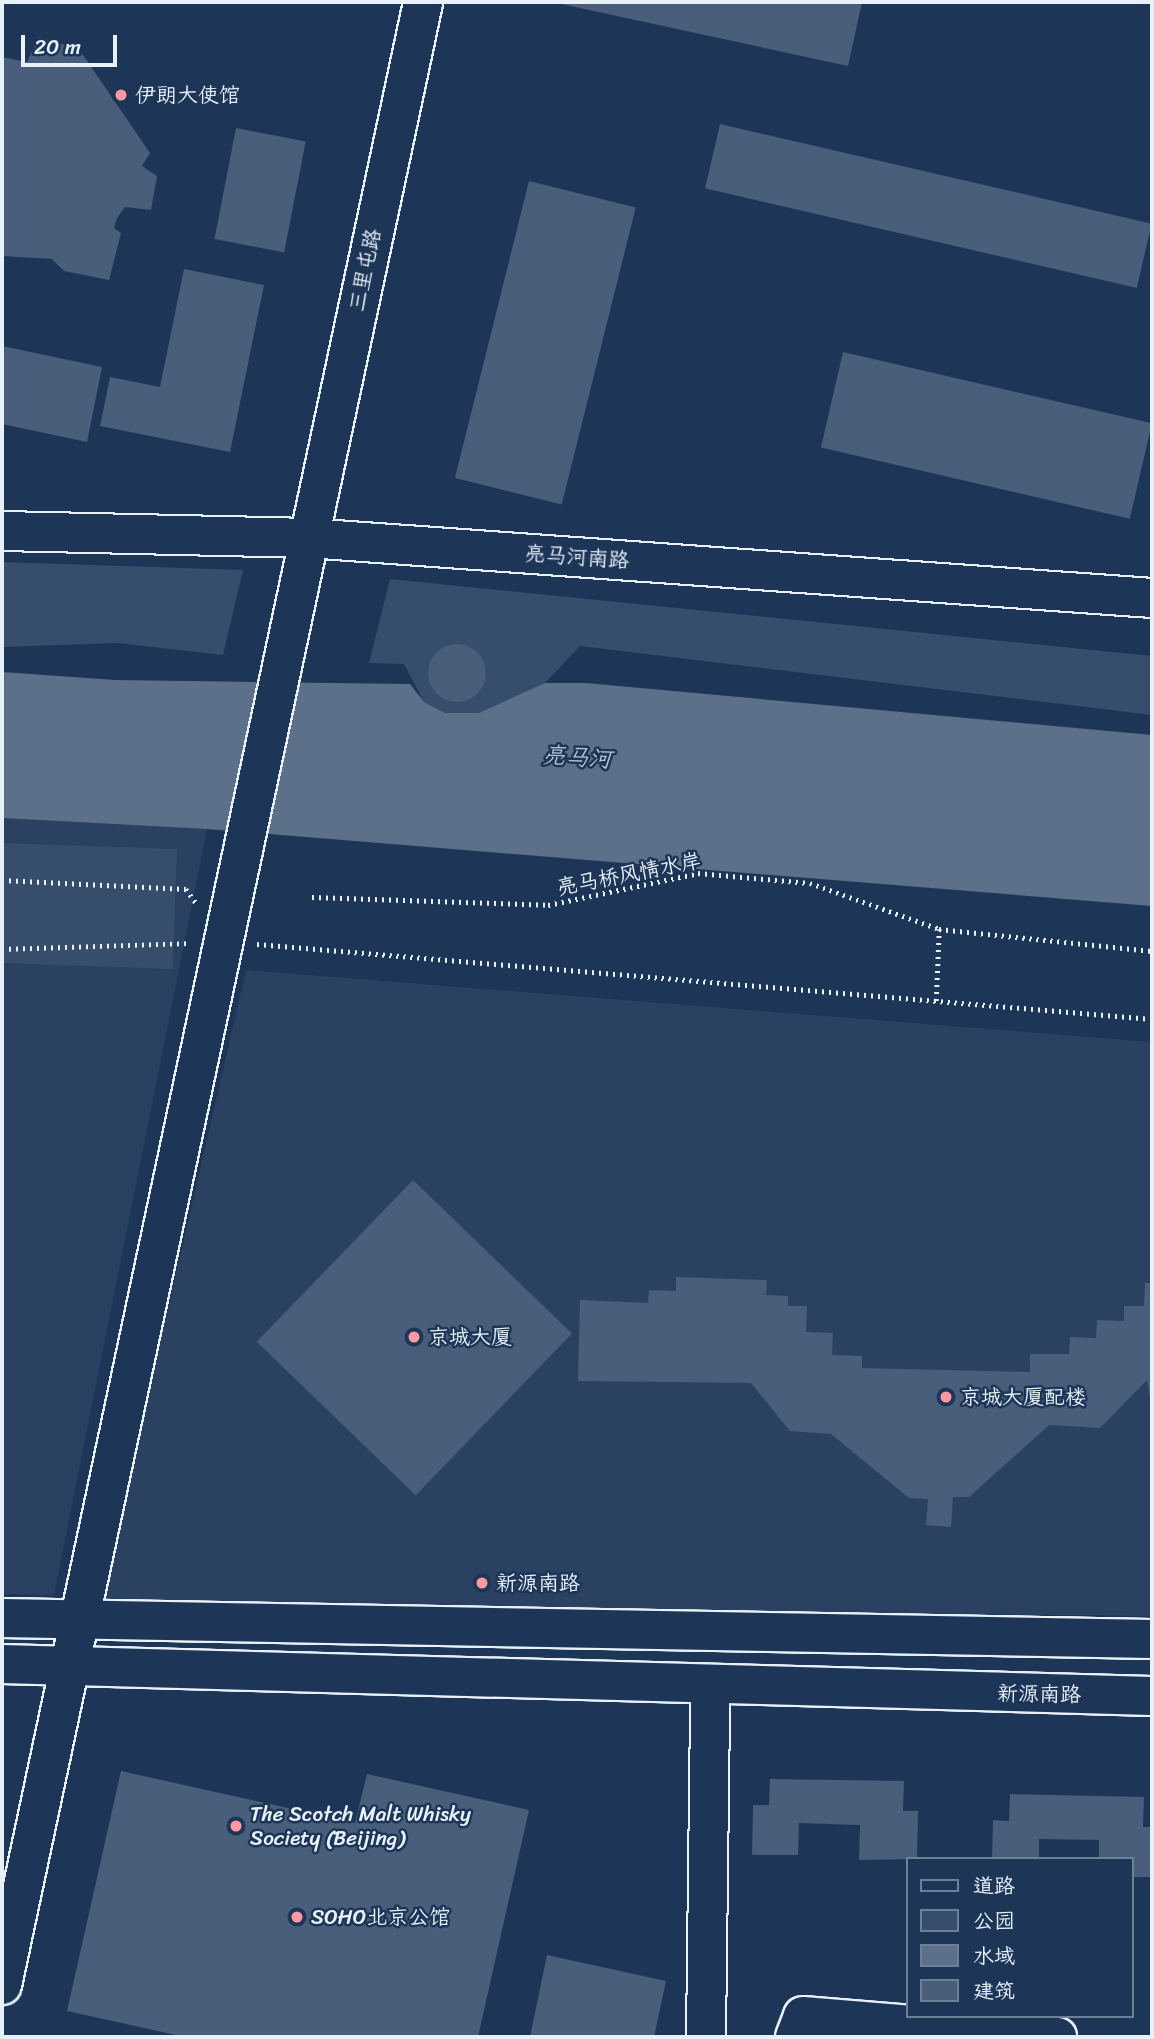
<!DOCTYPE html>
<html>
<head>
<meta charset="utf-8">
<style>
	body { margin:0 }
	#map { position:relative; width:1154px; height:2039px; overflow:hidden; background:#1d3557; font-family:Sriracha,"LXGW WenKai TC",sans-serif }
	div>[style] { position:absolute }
	.built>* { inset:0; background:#2a4162 }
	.green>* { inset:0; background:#374d6c; transform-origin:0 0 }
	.water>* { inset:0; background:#5d7089 }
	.building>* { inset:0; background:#495e7a; transform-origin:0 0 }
	.round { border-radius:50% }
	.path>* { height:4.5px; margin-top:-2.25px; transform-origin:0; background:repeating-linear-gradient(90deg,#e8f1f8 0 2px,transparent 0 7px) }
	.roads { filter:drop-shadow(2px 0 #e8f1f8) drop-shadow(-2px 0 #e8f1f8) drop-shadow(0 2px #e8f1f8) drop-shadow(0 -2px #e8f1f8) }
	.minor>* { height:38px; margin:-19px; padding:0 19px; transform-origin:19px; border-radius:19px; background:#1d3557 }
	.major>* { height:38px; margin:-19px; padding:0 19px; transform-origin:19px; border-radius:19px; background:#1d3557 }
	.dots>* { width:19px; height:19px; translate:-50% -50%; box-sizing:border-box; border:4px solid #1d3557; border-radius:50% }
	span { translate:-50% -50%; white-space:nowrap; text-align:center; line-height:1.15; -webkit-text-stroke:5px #1d3557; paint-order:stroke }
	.poi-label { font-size:21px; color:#e8f1f8 }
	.left { translate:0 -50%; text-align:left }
	.street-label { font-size:21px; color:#e8f1f8 }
	.water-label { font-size:23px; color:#b7c4d1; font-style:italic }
	.frame { position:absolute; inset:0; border:4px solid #e8f1f8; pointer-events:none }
	.legend { position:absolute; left:906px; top:1857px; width:228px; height:161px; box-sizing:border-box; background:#1d3557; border:2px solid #6e8097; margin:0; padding:9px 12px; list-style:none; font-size:21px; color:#e8f1f8 }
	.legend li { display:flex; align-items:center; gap:14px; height:35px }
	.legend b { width:35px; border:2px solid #6e8097 }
	.scale { position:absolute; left:21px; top:35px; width:96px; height:32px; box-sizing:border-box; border:4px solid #e8f1f8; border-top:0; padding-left:9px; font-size:21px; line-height:24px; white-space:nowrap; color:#e8f1f8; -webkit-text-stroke:5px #1d3557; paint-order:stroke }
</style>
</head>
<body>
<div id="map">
	<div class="built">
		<div style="clip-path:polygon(2px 818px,207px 829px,54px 1595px,2px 1594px)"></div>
		<div style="clip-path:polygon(246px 970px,1152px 1042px,1152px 1616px,100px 1604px)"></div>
	</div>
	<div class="green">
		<div style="clip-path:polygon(2px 562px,243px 570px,223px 655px,118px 643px,2px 647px)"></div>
		<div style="clip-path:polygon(390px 579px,1152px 656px,1152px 715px,580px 646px,545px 683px,515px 700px,478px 713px,445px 713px,424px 702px,404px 664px,369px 663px)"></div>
		<div style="left:2px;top:843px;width:175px;height:120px;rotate:2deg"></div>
	</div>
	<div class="water">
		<div style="clip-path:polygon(2px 672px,115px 680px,410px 684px,424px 702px,445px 713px,479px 713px,545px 683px,586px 683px,1152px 735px,1152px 906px,207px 829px,2px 818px)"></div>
	</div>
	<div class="building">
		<div style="clip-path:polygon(552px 2px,862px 2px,848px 66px)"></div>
		<div style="clip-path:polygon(39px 37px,79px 49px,150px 153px,142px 166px,157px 176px,151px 210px,125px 207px,117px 218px,114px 228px,121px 233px,109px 280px,64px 271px,52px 259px,2px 256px,2px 57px,27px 62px)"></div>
		<div style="left:720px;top:124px;width:443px;height:66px;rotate:13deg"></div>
		<div style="left:236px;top:128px;width:71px;height:113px;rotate:11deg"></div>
		<div style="left:529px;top:181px;width:110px;height:306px;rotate:14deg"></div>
		<div style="clip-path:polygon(184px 269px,264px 285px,230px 452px,100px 426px,110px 377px,160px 387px)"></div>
		<div style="clip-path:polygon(2px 346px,102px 367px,87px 442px,2px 424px)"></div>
		<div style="left:843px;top:352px;width:317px;height:98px;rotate:13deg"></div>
		<div class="round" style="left:428px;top:644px;width:58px;height:58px"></div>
		<div style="left:413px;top:1180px;width:221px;height:225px;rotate:44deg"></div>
		<div style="clip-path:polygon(676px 1277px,767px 1280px,766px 1295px,788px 1296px,788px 1306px,807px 1306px,806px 1332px,833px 1333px,832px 1355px,862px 1356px,862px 1368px,1030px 1372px,1030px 1354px,1069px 1354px,1070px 1337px,1096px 1338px,1097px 1320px,1124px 1321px,1124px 1306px,1144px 1306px,1145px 1283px,1152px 1283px,1152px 1410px,1147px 1380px,1100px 1428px,1049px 1425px,969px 1497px,953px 1497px,951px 1527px,926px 1525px,928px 1499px,909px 1498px,831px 1434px,790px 1431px,751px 1383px,578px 1381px,580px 1300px,648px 1303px,649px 1290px,676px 1291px)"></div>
		<div style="clip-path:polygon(121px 1771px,355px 1823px,367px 1774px,529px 1810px,478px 2037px,185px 2037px,67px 2011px)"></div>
		<div style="clip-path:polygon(770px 1779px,904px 1781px,903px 1811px,918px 1811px,917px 1859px,859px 1860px,860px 1825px,799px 1823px,798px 1855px,752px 1855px,753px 1805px,769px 1805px)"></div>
		<div style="clip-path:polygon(1010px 1794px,1144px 1797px,1143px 1827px,1152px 1827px,1152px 1877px,1131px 1877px,1131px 1859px,1099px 1859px,1099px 1840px,1039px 1839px,1039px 1859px,992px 1859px,993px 1820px,1009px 1821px)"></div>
		<div style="clip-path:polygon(547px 1955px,666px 1981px,654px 2037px,530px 2037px)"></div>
	</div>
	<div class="path">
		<div style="left:2px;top:880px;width:184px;rotate:2.8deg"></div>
		<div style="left:186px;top:889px;width:19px;rotate:54deg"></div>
		<div style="left:312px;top:897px;width:236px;rotate:1.9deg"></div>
		<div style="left:548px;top:905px;width:153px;rotate:-12deg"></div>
		<div style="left:698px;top:873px;width:112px;rotate:5.1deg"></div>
		<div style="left:810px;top:883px;width:137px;rotate:19.6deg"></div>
		<div style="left:939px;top:929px;width:214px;rotate:5.9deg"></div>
		<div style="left:257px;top:944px;width:898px;rotate:4.79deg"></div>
		<div style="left:2px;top:949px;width:187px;rotate:-1.8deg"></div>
		<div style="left:936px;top:1001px;width:72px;rotate:-87.6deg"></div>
	</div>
	<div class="roads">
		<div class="minor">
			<div style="left:2px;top:531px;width:305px;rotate:1.3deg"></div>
			<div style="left:307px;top:538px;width:847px;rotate:4.06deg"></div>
			<div style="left:2px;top:1985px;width:2027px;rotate:-78.01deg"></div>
			<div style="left:706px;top:2037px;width:349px;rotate:-89.3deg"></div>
			<div style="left:795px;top:2037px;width:22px;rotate:-69deg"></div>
			<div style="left:803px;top:2016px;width:255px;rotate:4.7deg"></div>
		</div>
		<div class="major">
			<div style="left:2px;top:1618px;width:1150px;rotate:1.05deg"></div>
			<div style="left:2px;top:1664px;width:1150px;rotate:1.59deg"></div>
		</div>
	</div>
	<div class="dots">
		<div style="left:121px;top:95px;background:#ff9aa2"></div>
		<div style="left:414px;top:1337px;background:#ff9aa2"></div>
		<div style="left:946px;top:1397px;background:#ff9aa2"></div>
		<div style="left:482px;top:1583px;background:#ff9aa2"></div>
		<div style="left:236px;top:1826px;background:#ff9aa2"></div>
		<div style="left:297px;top:1917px;background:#ff9aa2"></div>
	</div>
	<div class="poi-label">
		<span class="left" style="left:135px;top:95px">伊朗大使馆</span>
		<span class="left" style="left:428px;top:1337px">京城大厦</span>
		<span class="left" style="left:960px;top:1397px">京城大厦配楼</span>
		<span class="left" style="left:496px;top:1583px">新源南路</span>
		<span class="left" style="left:250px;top:1826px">The Scotch Malt Whisky<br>Society (Beijing)</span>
		<span class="left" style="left:311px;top:1917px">SOHO北京公馆</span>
	</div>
	<div class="street-label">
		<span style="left:365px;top:270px;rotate:-78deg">三里屯路</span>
		<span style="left:577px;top:557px;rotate:4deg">亮马河南路</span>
		<span style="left:629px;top:874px;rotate:-11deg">亮马桥风情水岸</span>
		<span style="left:1039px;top:1694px;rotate:1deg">新源南路</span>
	</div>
	<div class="water-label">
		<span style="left:577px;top:758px;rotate:4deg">亮马河</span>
	</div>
	<div class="frame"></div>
	<ul class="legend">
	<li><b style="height:9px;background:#1d3557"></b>道路</li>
	<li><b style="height:19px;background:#374d6c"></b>公园</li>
	<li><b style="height:19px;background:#5d7089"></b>水域</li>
	<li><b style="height:19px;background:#495e7a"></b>建筑</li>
	</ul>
	<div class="scale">20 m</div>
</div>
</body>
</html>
